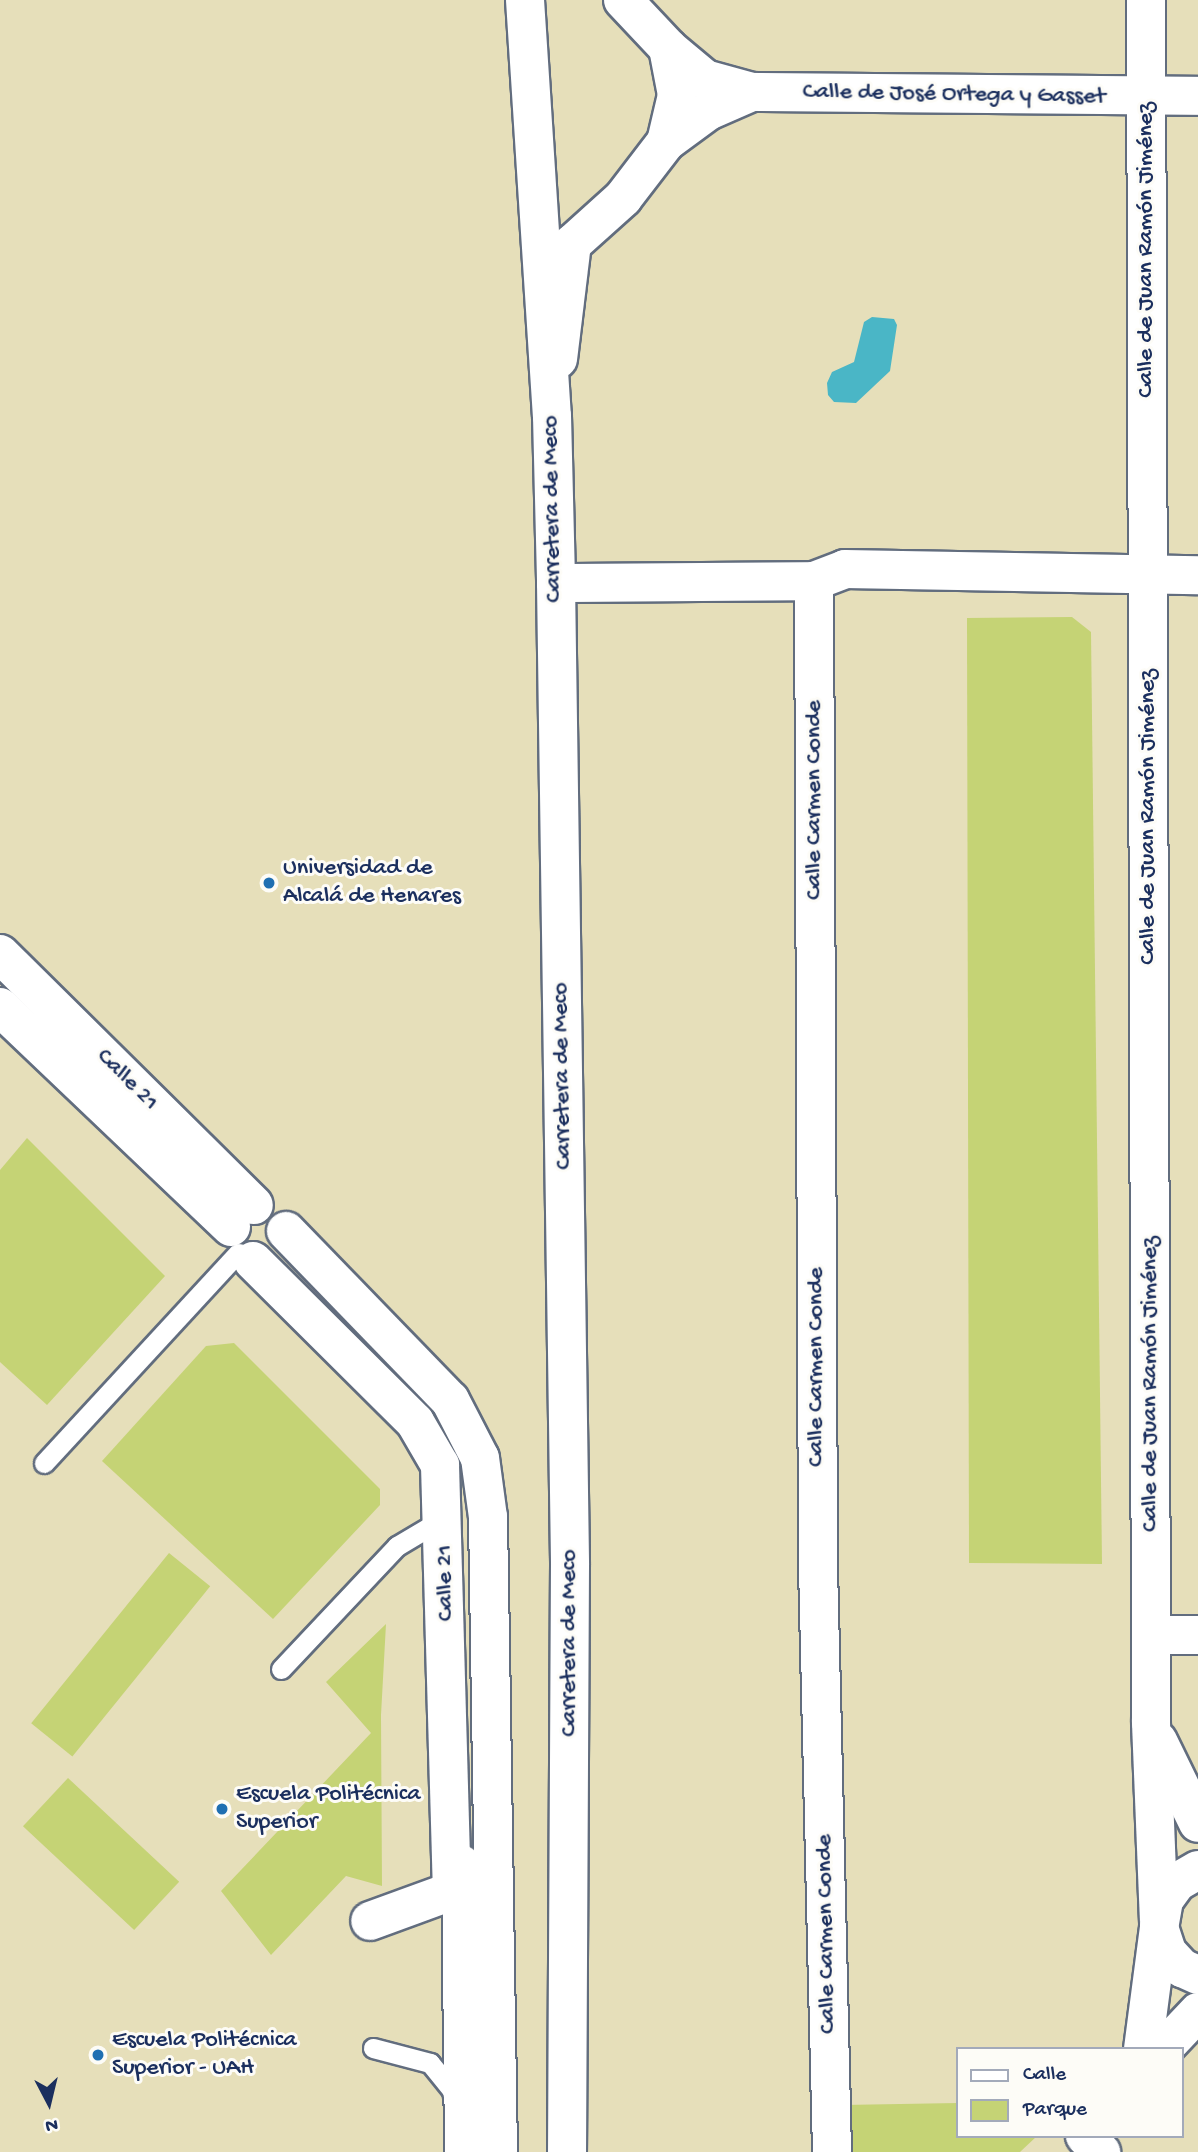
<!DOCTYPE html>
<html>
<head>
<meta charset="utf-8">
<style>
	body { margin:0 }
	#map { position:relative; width:1198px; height:2152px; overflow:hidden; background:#e6dfba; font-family:"Gochi Hand",sans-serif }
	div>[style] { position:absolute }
	.green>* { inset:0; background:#c5d375; transform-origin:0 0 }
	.water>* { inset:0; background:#4ab6c6 }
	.roads { filter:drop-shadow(2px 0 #626d7e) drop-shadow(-2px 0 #626d7e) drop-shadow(0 2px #626d7e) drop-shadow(0 -2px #626d7e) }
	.lane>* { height:19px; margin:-9.5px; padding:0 9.5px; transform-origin:9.5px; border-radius:9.5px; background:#fff }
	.street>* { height:38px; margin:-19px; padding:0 19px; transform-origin:19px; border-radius:19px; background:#fff }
	.secondary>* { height:38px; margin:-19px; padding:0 19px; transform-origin:19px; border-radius:19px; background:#fff }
	.dots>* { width:19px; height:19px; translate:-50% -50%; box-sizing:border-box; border:4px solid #fdfcf7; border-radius:50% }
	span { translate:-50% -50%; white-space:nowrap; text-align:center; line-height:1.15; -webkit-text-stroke:6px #fdfcf7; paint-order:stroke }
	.street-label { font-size:24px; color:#1b2f5e }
	.poi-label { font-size:24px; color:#1b2f5e }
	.left { translate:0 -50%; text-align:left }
	.legend { position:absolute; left:956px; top:2047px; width:228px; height:91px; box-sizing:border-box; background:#fdfcf7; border:2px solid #a3aaba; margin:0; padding:9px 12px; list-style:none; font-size:21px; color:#1b2f5e }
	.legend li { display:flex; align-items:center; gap:14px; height:35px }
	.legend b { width:35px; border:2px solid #a3aaba }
	.north { position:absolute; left:14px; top:2068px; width:70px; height:70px; -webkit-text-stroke:5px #fdfcf7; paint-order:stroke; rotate:173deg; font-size:19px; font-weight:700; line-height:28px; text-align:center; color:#1b2f5e }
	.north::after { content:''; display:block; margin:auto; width:24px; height:32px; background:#1b2f5e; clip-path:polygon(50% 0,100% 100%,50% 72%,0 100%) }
</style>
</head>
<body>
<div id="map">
	<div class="green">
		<div style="clip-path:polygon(1072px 617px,1091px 632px,1102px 1564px,969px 1563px,967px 618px)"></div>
		<div style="clip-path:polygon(27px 1138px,165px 1276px,47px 1405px,0 1362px,0 1170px)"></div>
		<div style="clip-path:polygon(234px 1343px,380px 1489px,380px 1505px,273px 1619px,102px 1461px,206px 1346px)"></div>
		<div style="left:169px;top:1553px;width:53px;height:219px;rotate:39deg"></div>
		<div style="clip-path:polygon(386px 1624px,381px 1715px,382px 1886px,346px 1876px,271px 1955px,221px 1891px,371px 1733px,326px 1682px)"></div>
		<div style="left:68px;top:1778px;width:152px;height:66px;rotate:43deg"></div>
		<div style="clip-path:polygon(958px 2103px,958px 2136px,1037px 2136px,1020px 2152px,843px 2152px,842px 2105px)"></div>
	</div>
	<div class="water">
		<div style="clip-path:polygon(872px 317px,894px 319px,897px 325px,890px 371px,856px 403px,834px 402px,828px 395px,827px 383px,832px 372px,854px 362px,864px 322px)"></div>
	</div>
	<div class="roads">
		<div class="lane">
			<div style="left:44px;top:1463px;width:286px;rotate:-47.3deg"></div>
			<div style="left:281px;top:1669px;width:169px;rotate:-46.7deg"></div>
			<div style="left:397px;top:1546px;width:55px;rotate:-30.8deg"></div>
			<div style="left:373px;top:2048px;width:59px;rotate:14.7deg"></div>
			<div style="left:430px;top:2063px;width:35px;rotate:51deg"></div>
			<div style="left:452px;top:2090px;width:13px;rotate:81deg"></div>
		</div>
		<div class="street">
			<div style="left:623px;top:0;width:66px;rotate:46.8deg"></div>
			<div style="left:668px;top:48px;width:48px;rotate:40deg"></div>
			<div style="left:705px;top:79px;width:49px;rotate:15.5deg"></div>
			<div style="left:752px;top:92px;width:446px;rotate:0.5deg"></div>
			<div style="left:1146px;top:0;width:1723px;rotate:89.83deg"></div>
			<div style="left:1151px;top:1723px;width:197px;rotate:87.7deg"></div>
			<div style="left:666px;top:142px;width:52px;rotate:-36.4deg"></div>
			<div style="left:708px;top:111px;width:48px;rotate:-23.4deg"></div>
			<div style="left:558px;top:359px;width:116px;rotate:-83.1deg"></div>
			<div style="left:572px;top:244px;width:69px;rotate:-42deg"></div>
			<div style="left:623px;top:198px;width:71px;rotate:-52.5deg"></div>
			<div style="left:666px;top:142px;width:48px;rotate:-76.8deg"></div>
			<div style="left:677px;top:95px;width:48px;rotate:-100.8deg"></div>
			<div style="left:556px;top:583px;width:258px;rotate:-0.4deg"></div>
			<div style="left:0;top:954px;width:357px;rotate:44.7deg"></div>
			<div style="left:0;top:1007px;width:319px;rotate:43.6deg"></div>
			<div style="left:286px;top:1231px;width:235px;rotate:45.9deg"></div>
			<div style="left:450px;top:1400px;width:65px;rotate:62.7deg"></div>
			<div style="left:480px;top:1458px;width:60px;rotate:82.3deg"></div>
			<div style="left:488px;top:1517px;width:635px;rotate:89.1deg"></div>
			<div style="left:253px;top:1261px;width:228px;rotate:44.8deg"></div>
			<div style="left:415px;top:1422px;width:50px;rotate:59.8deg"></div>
			<div style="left:440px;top:1465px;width:426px;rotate:88.4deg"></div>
			<div style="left:452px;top:1891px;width:87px;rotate:159.9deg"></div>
			<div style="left:1152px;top:1635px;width:46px"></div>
			<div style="left:1158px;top:1741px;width:91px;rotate:64deg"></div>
			<div style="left:461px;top:1864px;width:288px;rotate:89.4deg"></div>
			<div style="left:1198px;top:1870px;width:24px;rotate:150deg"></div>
			<div style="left:1177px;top:1882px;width:22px;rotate:126deg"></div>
			<div style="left:1164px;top:1900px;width:27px;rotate:100deg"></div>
			<div style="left:1159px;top:1927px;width:26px;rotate:72deg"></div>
			<div style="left:1167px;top:1952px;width:22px;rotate:47deg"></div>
			<div style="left:1182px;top:1968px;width:17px;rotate:24deg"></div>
			<div style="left:1143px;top:2049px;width:123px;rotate:-82.5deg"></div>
			<div style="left:1163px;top:2049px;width:51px;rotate:-46.6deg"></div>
			<div style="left:1085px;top:2136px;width:23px;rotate:45deg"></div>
			<div style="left:832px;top:2152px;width:585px;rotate:-91.37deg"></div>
			<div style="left:818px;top:1567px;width:986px;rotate:-90.23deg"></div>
			<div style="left:814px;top:581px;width:33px;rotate:-21deg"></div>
			<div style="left:845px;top:569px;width:353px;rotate:1deg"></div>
		</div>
		<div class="secondary">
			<div style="left:525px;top:0;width:417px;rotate:86.3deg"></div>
			<div style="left:552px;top:416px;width:167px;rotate:88.6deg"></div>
			<div style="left:556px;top:583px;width:982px;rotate:89.18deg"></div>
			<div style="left:570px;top:1565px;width:587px;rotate:90.29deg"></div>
		</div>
	</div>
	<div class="dots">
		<div style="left:269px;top:883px;background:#1f6fb2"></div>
		<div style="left:222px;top:1809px;background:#1f6fb2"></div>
		<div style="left:98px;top:2055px;background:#1f6fb2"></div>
	</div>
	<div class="street-label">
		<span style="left:954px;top:95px;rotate:1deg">Calle de José Ortega y Gasset</span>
		<span style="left:1147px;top:250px;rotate:-90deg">Calle de Juan Ramón Jiménez</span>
		<span style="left:553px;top:509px;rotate:-91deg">Carretera de Meco</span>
		<span style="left:815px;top:800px;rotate:-90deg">Calle Carmen Conde</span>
		<span style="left:1149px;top:817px;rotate:-90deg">Calle de Juan Ramón Jiménez</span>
		<span style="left:563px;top:1076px;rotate:-91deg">Carretera de Meco</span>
		<span style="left:127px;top:1080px;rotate:45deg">Calle 21</span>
		<span style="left:817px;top:1367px;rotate:-90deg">Calle Carmen Conde</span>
		<span style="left:1151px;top:1384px;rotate:-90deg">Calle de Juan Ramón Jiménez</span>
		<span style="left:446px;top:1583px;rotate:-91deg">Calle 21</span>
		<span style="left:570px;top:1643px;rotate:-90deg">Carretera de Meco</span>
		<span style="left:827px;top:1934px;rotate:-91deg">Calle Carmen Conde</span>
	</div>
	<div class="poi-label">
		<span class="left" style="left:283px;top:883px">Universidad de<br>Alcalá de Henares</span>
		<span class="left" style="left:236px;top:1809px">Escuela Politécnica<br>Superior</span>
		<span class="left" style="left:112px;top:2055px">Escuela Politécnica<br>Superior - UAH</span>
	</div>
	<ul class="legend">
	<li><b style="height:9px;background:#fff"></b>Calle</li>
	<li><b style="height:19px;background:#c5d375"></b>Parque</li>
	</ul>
	<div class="north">N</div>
</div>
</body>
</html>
